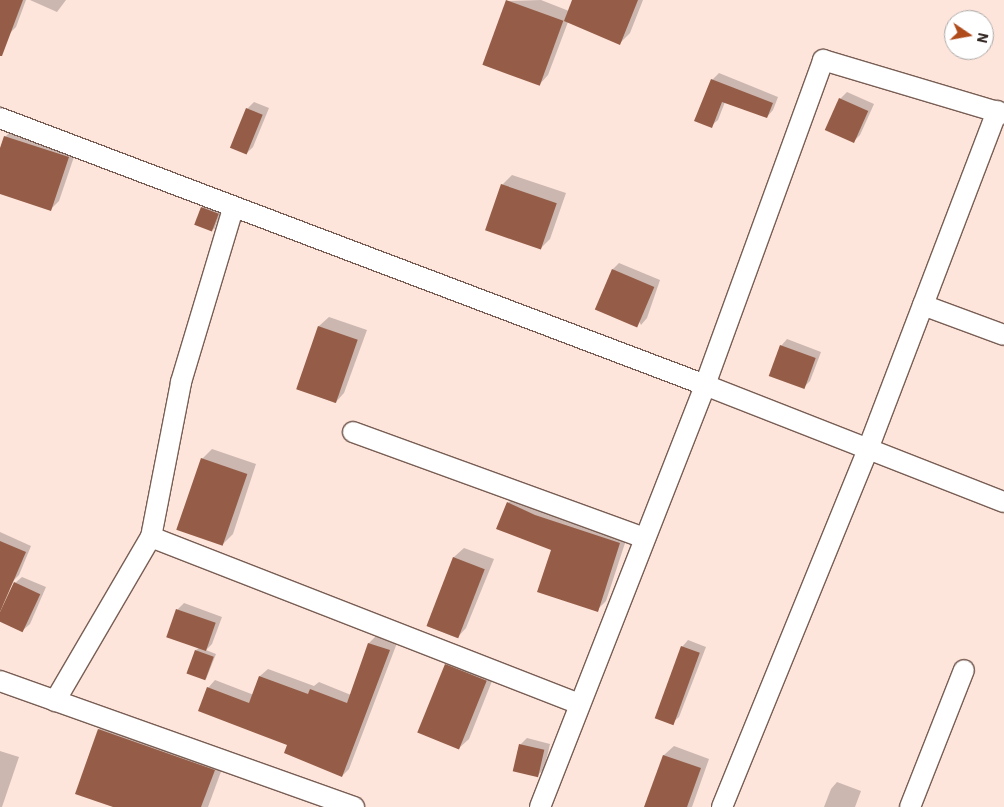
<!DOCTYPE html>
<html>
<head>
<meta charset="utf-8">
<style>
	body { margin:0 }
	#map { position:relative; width:1004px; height:807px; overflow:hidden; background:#fee5dc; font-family:"IBM Plex Sans",sans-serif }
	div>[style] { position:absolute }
	.shadow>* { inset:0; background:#0003 }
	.building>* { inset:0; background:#955d47; transform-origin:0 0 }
	.roads { filter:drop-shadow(1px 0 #785e54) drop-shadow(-1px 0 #785e54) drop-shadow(0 1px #785e54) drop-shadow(0 -1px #785e54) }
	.minor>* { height:20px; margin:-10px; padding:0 10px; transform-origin:10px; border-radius:10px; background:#fff }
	span { translate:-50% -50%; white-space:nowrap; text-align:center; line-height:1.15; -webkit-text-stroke:5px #fff; paint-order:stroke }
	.north { position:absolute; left:944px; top:10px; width:50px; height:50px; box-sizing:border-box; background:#fff; border:1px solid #ada9a7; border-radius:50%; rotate:102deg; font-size:14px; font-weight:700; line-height:20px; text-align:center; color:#322723 }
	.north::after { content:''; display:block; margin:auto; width:18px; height:22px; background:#b04b1b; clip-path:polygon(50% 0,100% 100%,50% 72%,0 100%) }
</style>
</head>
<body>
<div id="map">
	<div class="shadow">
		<div style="clip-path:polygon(0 0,26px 0,16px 27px,10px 33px,0 29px)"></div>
		<div style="clip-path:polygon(30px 0,66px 0,57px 12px)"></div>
		<div style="clip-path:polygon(541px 0,569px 11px,574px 0,643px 0,630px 33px,620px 43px,568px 22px,548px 75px,539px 85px,507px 1px)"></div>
		<div style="clip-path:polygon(719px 73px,778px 97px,773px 110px,767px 117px,725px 102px,718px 120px,711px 126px,712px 80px)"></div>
		<div style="clip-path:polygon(847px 92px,874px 104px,860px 135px,854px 141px,827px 129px,840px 99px)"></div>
		<div style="clip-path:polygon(254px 102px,269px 108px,253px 147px,247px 153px,247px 109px)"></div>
		<div style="clip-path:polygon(14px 128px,77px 148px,59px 201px,51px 209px,0 193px,0 151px,5px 137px)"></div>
		<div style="clip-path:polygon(512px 175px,566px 193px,550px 239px,541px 248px,502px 185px)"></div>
		<div style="clip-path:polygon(205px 205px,221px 211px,214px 230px,202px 208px)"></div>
		<div style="clip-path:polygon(619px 263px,660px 280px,647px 318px,641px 325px,613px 269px)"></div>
		<div style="clip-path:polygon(329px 317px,367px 330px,344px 393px,335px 403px,297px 388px,319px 326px)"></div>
		<div style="clip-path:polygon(787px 339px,821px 352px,810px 381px,804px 387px,781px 346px)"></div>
		<div style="clip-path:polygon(212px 449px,256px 464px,233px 534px,223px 544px,202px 459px)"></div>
		<div style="clip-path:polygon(517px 494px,628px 534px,606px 601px,597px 610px,553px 549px,508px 503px)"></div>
		<div style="clip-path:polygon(0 532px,31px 546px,19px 575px,12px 582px,0 578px)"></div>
		<div style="clip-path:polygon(464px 548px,494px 559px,466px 628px,457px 638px,427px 626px,454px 557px)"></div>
		<div style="clip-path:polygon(22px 577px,46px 587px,30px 624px,23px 630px,0 620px,15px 583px)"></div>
		<div style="clip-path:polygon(184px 603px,222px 617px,212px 644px,206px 650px,216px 654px,206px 679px,196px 650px,199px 648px,168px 636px,178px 609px)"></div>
		<div style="clip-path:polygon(376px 636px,397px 643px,349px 769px,342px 776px,289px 744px,208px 688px,215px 680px,254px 695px,260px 676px,268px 669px,314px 686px,319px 682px,351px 695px,369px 643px)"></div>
		<div style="clip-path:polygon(688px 640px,706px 647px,679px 717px,672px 723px,682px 647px)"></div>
		<div style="clip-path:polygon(456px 655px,496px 671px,469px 739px,459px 748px,446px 665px)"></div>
		<div style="clip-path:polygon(111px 718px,226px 758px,208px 807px,117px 807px,77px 793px,99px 729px)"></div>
		<div style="clip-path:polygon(527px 738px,550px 744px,544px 769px,537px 776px,520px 745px)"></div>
		<div style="clip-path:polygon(674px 746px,709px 759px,692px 807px,645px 807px,664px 755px)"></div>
		<div style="clip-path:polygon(0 751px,19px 757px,2px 807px,0 807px)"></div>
		<div style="clip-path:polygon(837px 782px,861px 791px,855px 807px,824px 807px,831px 789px)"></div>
	</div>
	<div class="building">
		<div style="clip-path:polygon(0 0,23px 0,2px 56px,0 56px)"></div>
		<div style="left:506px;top:0;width:61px;height:69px;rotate:20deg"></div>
		<div style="clip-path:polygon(572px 0,638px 0,620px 45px,564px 21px)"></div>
		<div style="clip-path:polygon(711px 79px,773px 103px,767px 118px,722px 102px,712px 128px,694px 121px)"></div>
		<div style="left:839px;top:98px;width:32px;height:35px;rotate:24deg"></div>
		<div style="left:246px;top:108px;width:18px;height:43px;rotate:22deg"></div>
		<div style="clip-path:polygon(4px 136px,69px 157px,51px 211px,0 194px,0 148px)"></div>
		<div style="left:501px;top:184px;width:59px;height:49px;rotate:19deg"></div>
		<div style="left:201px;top:207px;width:19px;height:19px;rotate:21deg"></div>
		<div style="left:612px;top:269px;width:46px;height:44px;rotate:23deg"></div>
		<div style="left:318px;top:326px;width:42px;height:67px;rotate:19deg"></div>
		<div style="left:780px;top:345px;width:38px;height:33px;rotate:20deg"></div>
		<div style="left:201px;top:458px;width:49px;height:76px;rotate:19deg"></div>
		<div style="clip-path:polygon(507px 502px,535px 515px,620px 543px,598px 612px,537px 592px,551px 550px,496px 529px)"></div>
		<div style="clip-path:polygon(0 541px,26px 552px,0 612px)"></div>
		<div style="left:453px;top:557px;width:34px;height:74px;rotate:21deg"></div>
		<div style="left:14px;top:582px;width:29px;height:42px;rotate:25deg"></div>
		<div style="left:176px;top:609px;width:42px;height:30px;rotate:19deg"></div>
		<div style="clip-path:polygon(368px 643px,390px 650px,342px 777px,284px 753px,287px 745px,198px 711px,207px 687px,249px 703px,259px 676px,308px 694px,310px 689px,347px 703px)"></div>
		<div style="left:681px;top:646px;width:20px;height:77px;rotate:20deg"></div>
		<div style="left:195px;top:650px;width:20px;height:25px;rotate:20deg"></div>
		<div style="left:445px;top:664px;width:45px;height:74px;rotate:22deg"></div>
		<div style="clip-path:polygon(98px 729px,215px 770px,201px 807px,113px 807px,75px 794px)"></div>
		<div style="left:519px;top:744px;width:26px;height:28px;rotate:13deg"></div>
		<div style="clip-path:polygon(663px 755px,701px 768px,687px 807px,644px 807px)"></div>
	</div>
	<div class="roads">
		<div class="minor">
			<div style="left:0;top:118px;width:754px;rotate:20.74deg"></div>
			<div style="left:705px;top:385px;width:321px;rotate:21.4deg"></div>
			<div style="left:923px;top:305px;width:86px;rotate:20.3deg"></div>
			<div style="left:353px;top:432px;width:310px;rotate:20deg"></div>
			<div style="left:151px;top:537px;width:460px;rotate:21.3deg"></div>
			<div style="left:0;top:681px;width:376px;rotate:19.6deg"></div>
			<div style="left:55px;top:701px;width:190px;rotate:-59.7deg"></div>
			<div style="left:151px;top:537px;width:158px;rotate:-79deg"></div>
			<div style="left:181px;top:382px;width:181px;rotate:-73.3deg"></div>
			<div style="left:540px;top:807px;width:453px;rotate:-68.6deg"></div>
			<div style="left:705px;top:385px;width:346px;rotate:-70deg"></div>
			<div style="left:823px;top:60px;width:189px;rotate:16.6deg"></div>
			<div style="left:722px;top:807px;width:387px;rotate:-67.8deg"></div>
			<div style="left:868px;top:449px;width:362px;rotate:-69.1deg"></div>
			<div style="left:910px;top:807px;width:147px;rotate:-68.5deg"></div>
		</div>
	</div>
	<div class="north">N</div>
</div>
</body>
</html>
